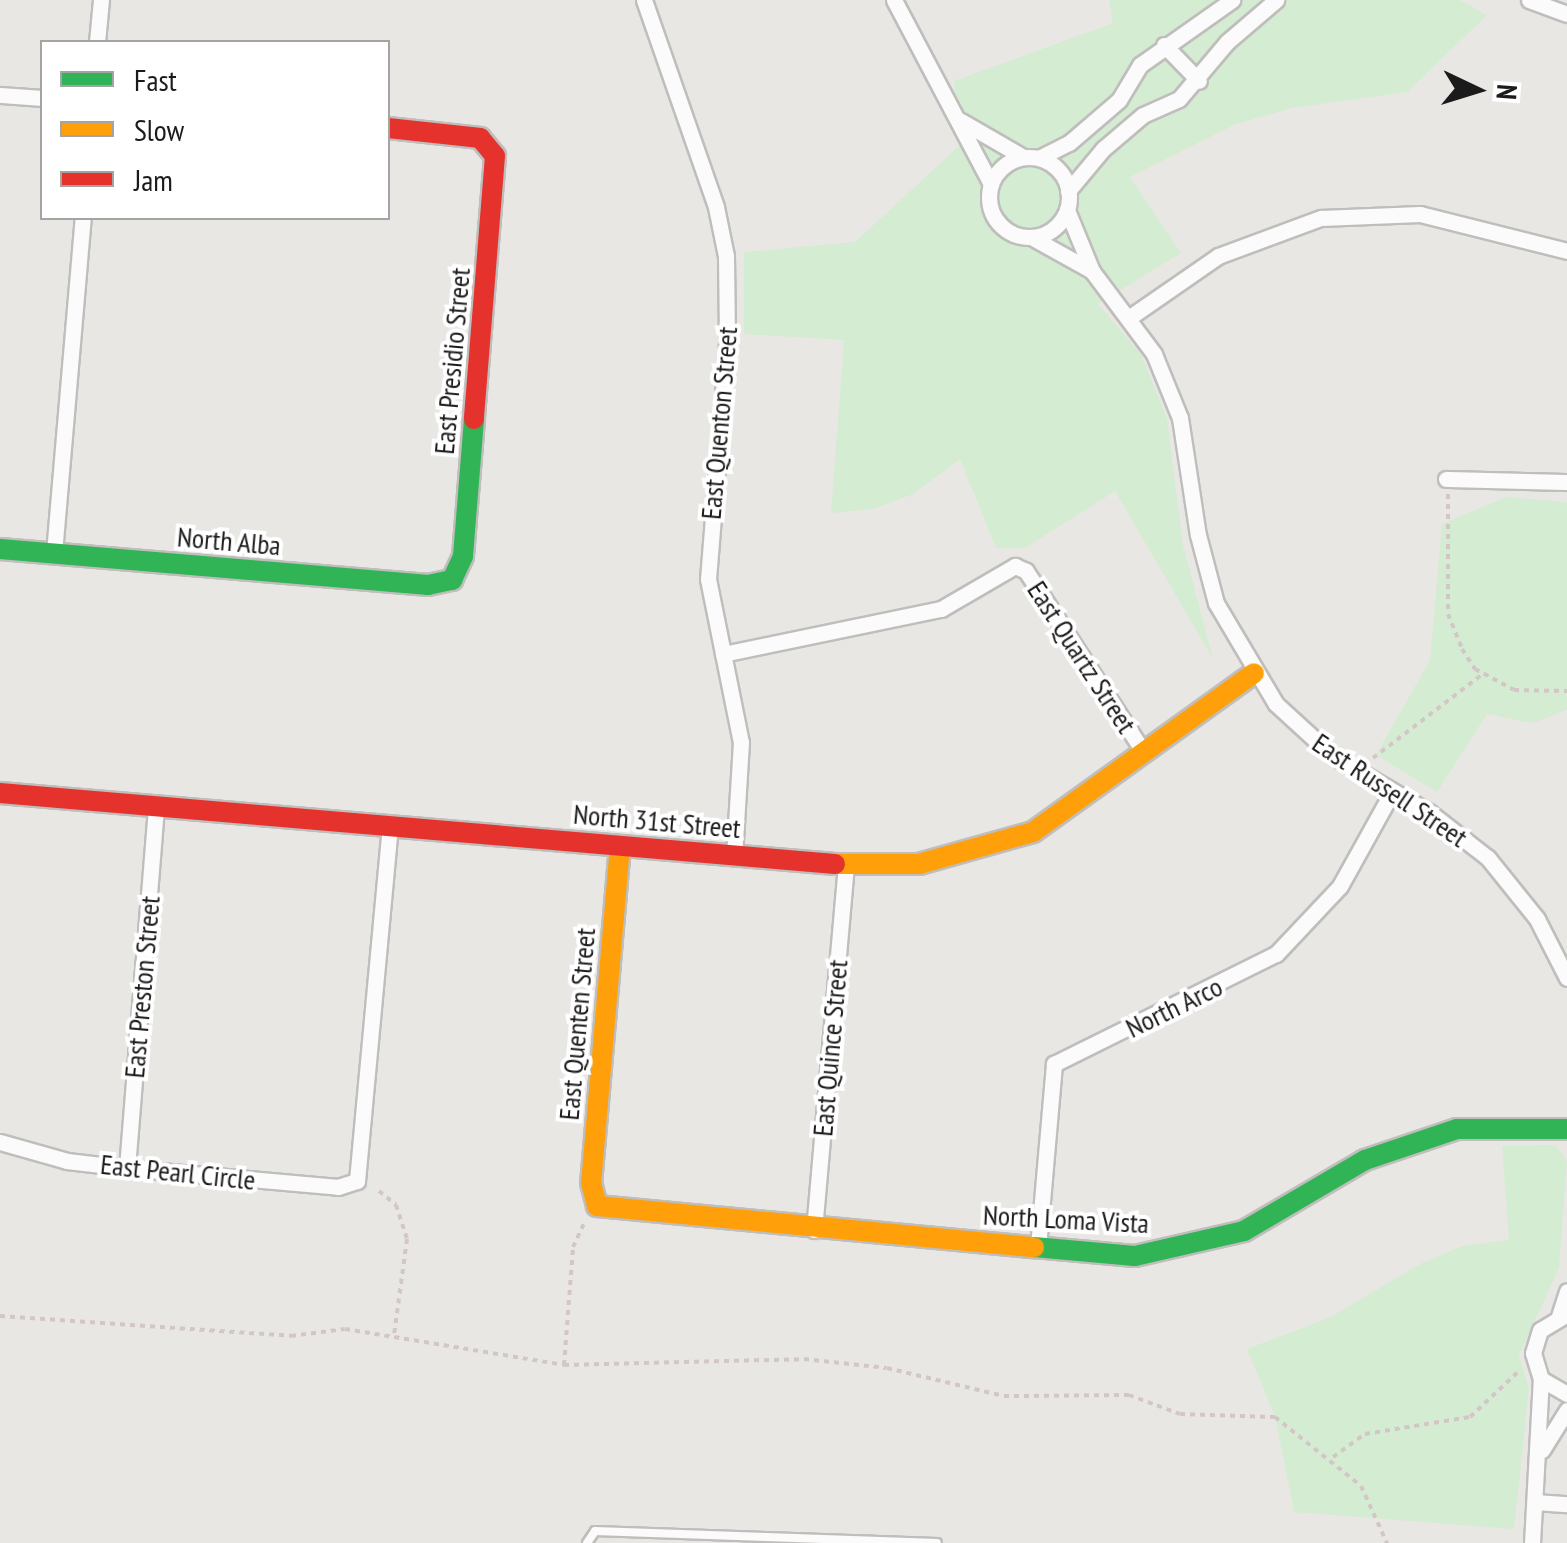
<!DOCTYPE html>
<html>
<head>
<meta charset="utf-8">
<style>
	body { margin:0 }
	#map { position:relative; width:1567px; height:1543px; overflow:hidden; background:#e9e7e4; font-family:"PT Sans Narrow",sans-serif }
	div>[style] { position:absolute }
	.park>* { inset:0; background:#d4ecd1 }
	.path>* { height:4px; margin-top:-2px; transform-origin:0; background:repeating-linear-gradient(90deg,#d3c6c6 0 5px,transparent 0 10px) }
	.roads { filter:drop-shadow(2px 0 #bfbebc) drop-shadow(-2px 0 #bfbebc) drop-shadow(0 2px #bfbebc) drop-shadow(0 -2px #bfbebc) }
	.lane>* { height:8px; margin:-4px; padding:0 4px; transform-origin:4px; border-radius:4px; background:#fcfbfb }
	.street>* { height:15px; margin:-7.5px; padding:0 7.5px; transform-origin:7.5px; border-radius:7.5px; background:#fcfbfb }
	.street>.ring { margin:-7.5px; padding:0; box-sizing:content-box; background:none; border:15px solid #fcfbfb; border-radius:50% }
	.fast>* { height:20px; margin:-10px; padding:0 10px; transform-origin:10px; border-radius:10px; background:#30b455 }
	.slow>* { height:20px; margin:-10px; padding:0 10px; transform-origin:10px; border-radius:10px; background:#ff9f0a }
	.jam>* { height:20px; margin:-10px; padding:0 10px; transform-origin:10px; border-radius:10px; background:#e5322d }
	span { translate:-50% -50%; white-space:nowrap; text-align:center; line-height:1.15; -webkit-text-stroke:8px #fff; paint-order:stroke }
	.street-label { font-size:28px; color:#1b1b1b }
	.legend { position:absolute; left:40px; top:40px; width:350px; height:180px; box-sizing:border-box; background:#fff; border:2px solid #a4a4a4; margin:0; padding:12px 18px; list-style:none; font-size:30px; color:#1b1b1b }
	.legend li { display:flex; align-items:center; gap:20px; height:50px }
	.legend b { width:50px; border:2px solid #a4a4a4 }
	.north { position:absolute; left:1427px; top:40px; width:100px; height:100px; -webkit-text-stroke:8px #fff; paint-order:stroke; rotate:94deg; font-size:28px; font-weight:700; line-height:40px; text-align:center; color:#1b1b1b }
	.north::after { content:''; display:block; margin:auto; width:35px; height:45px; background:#1b1b1b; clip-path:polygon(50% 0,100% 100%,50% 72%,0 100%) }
</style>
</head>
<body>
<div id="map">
	<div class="park">
		<div style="clip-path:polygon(1109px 0,1460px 0,1487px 15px,1407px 92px,1292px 108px,1236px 124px,1130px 177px,1181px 253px,1098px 304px,1141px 354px,1167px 419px,1183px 545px,1213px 659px,1115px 491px,1025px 548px,996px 548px,960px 459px,913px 494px,873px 509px,831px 513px,844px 340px,744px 334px,744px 252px,855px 242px,959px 146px,954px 81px,1113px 23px)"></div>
		<div style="clip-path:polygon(1506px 497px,1567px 502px,1567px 710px,1533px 723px,1487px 714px,1437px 792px,1376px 755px,1430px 660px,1442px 524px)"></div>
		<div style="clip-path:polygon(1555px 1145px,1567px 1161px,1559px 1268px,1519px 1355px,1529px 1389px,1514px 1529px,1294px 1512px,1275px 1417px,1247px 1349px,1331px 1317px,1420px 1264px,1463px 1246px,1509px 1240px,1502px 1146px)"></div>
	</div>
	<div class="path">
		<div style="left:1448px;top:494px;width:120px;rotate:90deg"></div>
		<div style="left:1448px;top:614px;width:38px;rotate:68deg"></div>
		<div style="left:1462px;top:649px;width:24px;rotate:57deg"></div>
		<div style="left:1475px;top:669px;width:44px;rotate:28.3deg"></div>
		<div style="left:1514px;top:690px;width:53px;rotate:1.1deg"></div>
		<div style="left:1373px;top:758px;width:138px;rotate:-37.4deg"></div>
		<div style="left:379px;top:1191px;width:22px;rotate:39deg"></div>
		<div style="left:396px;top:1205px;width:36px;rotate:72deg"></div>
		<div style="left:407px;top:1239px;width:97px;rotate:97.7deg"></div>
		<div style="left:0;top:1316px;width:292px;rotate:3.9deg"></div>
		<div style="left:291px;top:1336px;width:54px;rotate:-7.4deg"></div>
		<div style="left:345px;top:1329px;width:222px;rotate:9.3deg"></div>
		<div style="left:564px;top:1365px;width:240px;rotate:-1.4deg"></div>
		<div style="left:804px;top:1359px;width:83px;rotate:6.2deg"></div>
		<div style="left:887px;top:1368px;width:120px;rotate:13.5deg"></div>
		<div style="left:1004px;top:1396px;width:125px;rotate:-0.5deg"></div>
		<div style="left:1129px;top:1395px;width:54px;rotate:20.4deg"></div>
		<div style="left:1180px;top:1414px;width:95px;rotate:1.8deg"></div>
		<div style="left:1275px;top:1417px;width:110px;rotate:38.7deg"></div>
		<div style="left:1361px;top:1486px;width:63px;rotate:65.5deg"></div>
		<div style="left:564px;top:1365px;width:118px;rotate:-85.6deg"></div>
		<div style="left:573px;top:1247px;width:26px;rotate:-65deg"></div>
		<div style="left:1333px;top:1457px;width:39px;rotate:-36deg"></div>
		<div style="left:1365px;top:1434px;width:106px;rotate:-9.2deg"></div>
		<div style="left:1470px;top:1417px;width:69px;rotate:-43.2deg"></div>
	</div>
	<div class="roads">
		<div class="lane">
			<div style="left:587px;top:1543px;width:14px;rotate:-56deg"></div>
			<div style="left:595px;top:1531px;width:342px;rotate:2deg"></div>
		</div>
		<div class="street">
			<div style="left:644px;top:0;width:219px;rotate:70.8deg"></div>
			<div style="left:716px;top:207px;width:50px;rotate:78.5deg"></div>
			<div style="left:726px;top:256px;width:87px;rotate:89.3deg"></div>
			<div style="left:727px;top:343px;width:237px;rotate:94.6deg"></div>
			<div style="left:708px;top:579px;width:166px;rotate:78.6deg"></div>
			<div style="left:741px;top:742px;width:114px;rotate:93.5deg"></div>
			<div style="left:894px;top:0;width:208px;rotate:62.2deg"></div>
			<div style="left:1529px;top:0;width:40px;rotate:20.2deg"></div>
			<div style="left:97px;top:42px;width:42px;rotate:-84.6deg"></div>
			<div style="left:1164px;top:45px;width:50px;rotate:45.8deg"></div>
			<div style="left:0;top:95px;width:42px;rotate:4.1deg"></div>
			<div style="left:961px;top:121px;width:72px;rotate:30.1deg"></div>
			<div class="ring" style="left:989px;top:157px;width:65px;height:65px"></div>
			<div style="left:1039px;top:158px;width:34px;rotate:-27deg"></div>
			<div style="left:1069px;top:143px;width:66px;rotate:-40.7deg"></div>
			<div style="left:1119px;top:100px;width:41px;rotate:-59deg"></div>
			<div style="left:1140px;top:65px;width:113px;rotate:-35.2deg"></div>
			<div style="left:1068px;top:191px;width:55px;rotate:-50.2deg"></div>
			<div style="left:1103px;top:149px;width:52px;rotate:-40.4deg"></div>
			<div style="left:1143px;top:115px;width:39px;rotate:-24deg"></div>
			<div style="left:1179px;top:99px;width:75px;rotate:-49.9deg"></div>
			<div style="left:1227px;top:42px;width:65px;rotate:-40.6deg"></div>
			<div style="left:1067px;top:210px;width:66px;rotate:67.7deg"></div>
			<div style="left:1031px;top:237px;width:70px;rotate:29.1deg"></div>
			<div style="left:1092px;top:271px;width:104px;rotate:53.2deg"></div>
			<div style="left:1154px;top:354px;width:69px;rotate:67.9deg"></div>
			<div style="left:1180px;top:418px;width:118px;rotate:81.3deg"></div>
			<div style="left:1198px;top:535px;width:70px;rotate:75.2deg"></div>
			<div style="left:1216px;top:603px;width:117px;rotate:59.3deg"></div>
			<div style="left:1276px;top:704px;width:77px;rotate:42.4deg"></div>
			<div style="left:1333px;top:756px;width:111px;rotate:30.3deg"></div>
			<div style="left:1429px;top:812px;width:75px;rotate:37.9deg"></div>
			<div style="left:1488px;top:858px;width:78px;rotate:51.2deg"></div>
			<div style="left:1537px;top:919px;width:66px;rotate:63deg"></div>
			<div style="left:1130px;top:317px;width:107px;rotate:-34.7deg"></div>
			<div style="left:1218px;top:256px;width:110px;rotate:-20.3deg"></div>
			<div style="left:1321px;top:218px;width:99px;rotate:-2.3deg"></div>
			<div style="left:1420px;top:214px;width:152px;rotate:14.1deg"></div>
			<div style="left:1446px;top:479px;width:121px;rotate:1.4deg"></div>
			<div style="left:54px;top:553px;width:336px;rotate:-85.1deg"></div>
			<div style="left:723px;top:654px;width:223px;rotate:-11.7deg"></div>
			<div style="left:941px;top:609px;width:86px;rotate:-30.2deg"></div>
			<div style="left:1015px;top:566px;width:12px;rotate:24deg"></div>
			<div style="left:1026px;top:571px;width:217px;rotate:57deg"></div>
			<div style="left:0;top:1142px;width:70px;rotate:15.8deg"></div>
			<div style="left:67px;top:1161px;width:60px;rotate:6.7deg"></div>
			<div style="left:127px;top:1168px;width:212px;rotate:5.1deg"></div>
			<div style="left:338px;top:1187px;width:20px;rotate:-18deg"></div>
			<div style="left:357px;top:1181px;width:357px;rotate:-84.7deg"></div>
			<div style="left:127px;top:1168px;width:363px;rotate:-85.4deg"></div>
			<div style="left:814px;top:1230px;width:366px;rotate:-85deg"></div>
			<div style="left:1038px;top:1247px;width:184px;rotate:-85deg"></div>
			<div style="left:1054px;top:1064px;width:248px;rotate:-26.4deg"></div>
			<div style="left:1276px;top:954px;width:93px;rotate:-46.7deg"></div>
			<div style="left:1340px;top:886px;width:107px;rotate:-61deg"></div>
			<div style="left:1567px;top:1314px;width:31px;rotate:149deg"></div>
			<div style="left:1540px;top:1330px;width:24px;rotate:107deg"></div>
			<div style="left:1533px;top:1353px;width:27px;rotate:73deg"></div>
			<div style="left:1541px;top:1379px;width:30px;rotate:30deg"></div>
			<div style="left:1559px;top:1316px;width:26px;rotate:-72deg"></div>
			<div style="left:1542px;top:1450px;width:47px;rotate:-58deg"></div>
			<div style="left:1535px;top:1502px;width:32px;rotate:4deg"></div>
			<div style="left:1532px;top:1543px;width:164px;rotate:-86.9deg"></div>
		</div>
		<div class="fast">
			<div style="left:0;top:549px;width:430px;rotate:4.8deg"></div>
			<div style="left:428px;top:585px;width:25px;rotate:-12deg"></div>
			<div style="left:452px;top:580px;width:26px;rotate:-65deg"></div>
			<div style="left:463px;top:556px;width:137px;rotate:-85.4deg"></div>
			<div style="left:1034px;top:1247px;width:101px;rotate:5.1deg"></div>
			<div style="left:1135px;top:1256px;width:112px;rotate:-12.9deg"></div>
			<div style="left:1244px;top:1231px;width:140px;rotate:-30.4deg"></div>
			<div style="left:1365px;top:1160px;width:97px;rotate:-18.6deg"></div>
			<div style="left:1457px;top:1129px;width:110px"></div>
		</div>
		<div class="slow">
			<div style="left:620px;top:846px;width:338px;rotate:94.9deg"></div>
			<div style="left:591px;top:1183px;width:24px;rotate:75deg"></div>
			<div style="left:597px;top:1206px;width:439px;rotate:5.4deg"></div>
			<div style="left:835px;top:864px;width:84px"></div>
			<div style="left:919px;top:864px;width:118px;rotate:-15.7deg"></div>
			<div style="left:1033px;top:832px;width:272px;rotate:-35.7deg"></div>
		</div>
		<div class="jam">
			<div style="left:388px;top:128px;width:93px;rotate:6.2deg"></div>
			<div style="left:480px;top:138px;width:23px;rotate:50deg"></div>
			<div style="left:495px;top:156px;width:264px;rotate:94.6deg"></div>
			<div style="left:0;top:793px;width:838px;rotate:4.86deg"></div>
		</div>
	</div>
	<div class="street-label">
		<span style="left:452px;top:361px;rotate:-85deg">East Presidio Street</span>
		<span style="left:719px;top:423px;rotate:-85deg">East Quenton Street</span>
		<span style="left:229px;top:541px;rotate:5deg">North Alba</span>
		<span style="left:1082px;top:657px;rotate:57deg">East Quartz Street</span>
		<span style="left:1390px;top:790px;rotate:34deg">East Russell Street</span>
		<span style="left:657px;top:821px;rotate:5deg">North 31st Street</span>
		<span style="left:142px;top:987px;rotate:-85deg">East Preston Street</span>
		<span style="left:1174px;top:1007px;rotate:-26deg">North Arco</span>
		<span style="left:577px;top:1024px;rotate:-85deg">East Quenten Street</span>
		<span style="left:830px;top:1048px;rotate:-85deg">East Quince Street</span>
		<span style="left:178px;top:1172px;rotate:6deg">East Pearl Circle</span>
		<span style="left:1066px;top:1219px;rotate:3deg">North Loma Vista</span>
	</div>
	<ul class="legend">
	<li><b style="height:12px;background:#30b455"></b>Fast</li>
	<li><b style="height:12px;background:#ff9f0a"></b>Slow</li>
	<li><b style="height:12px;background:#e5322d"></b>Jam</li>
	</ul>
	<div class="north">N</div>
</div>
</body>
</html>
